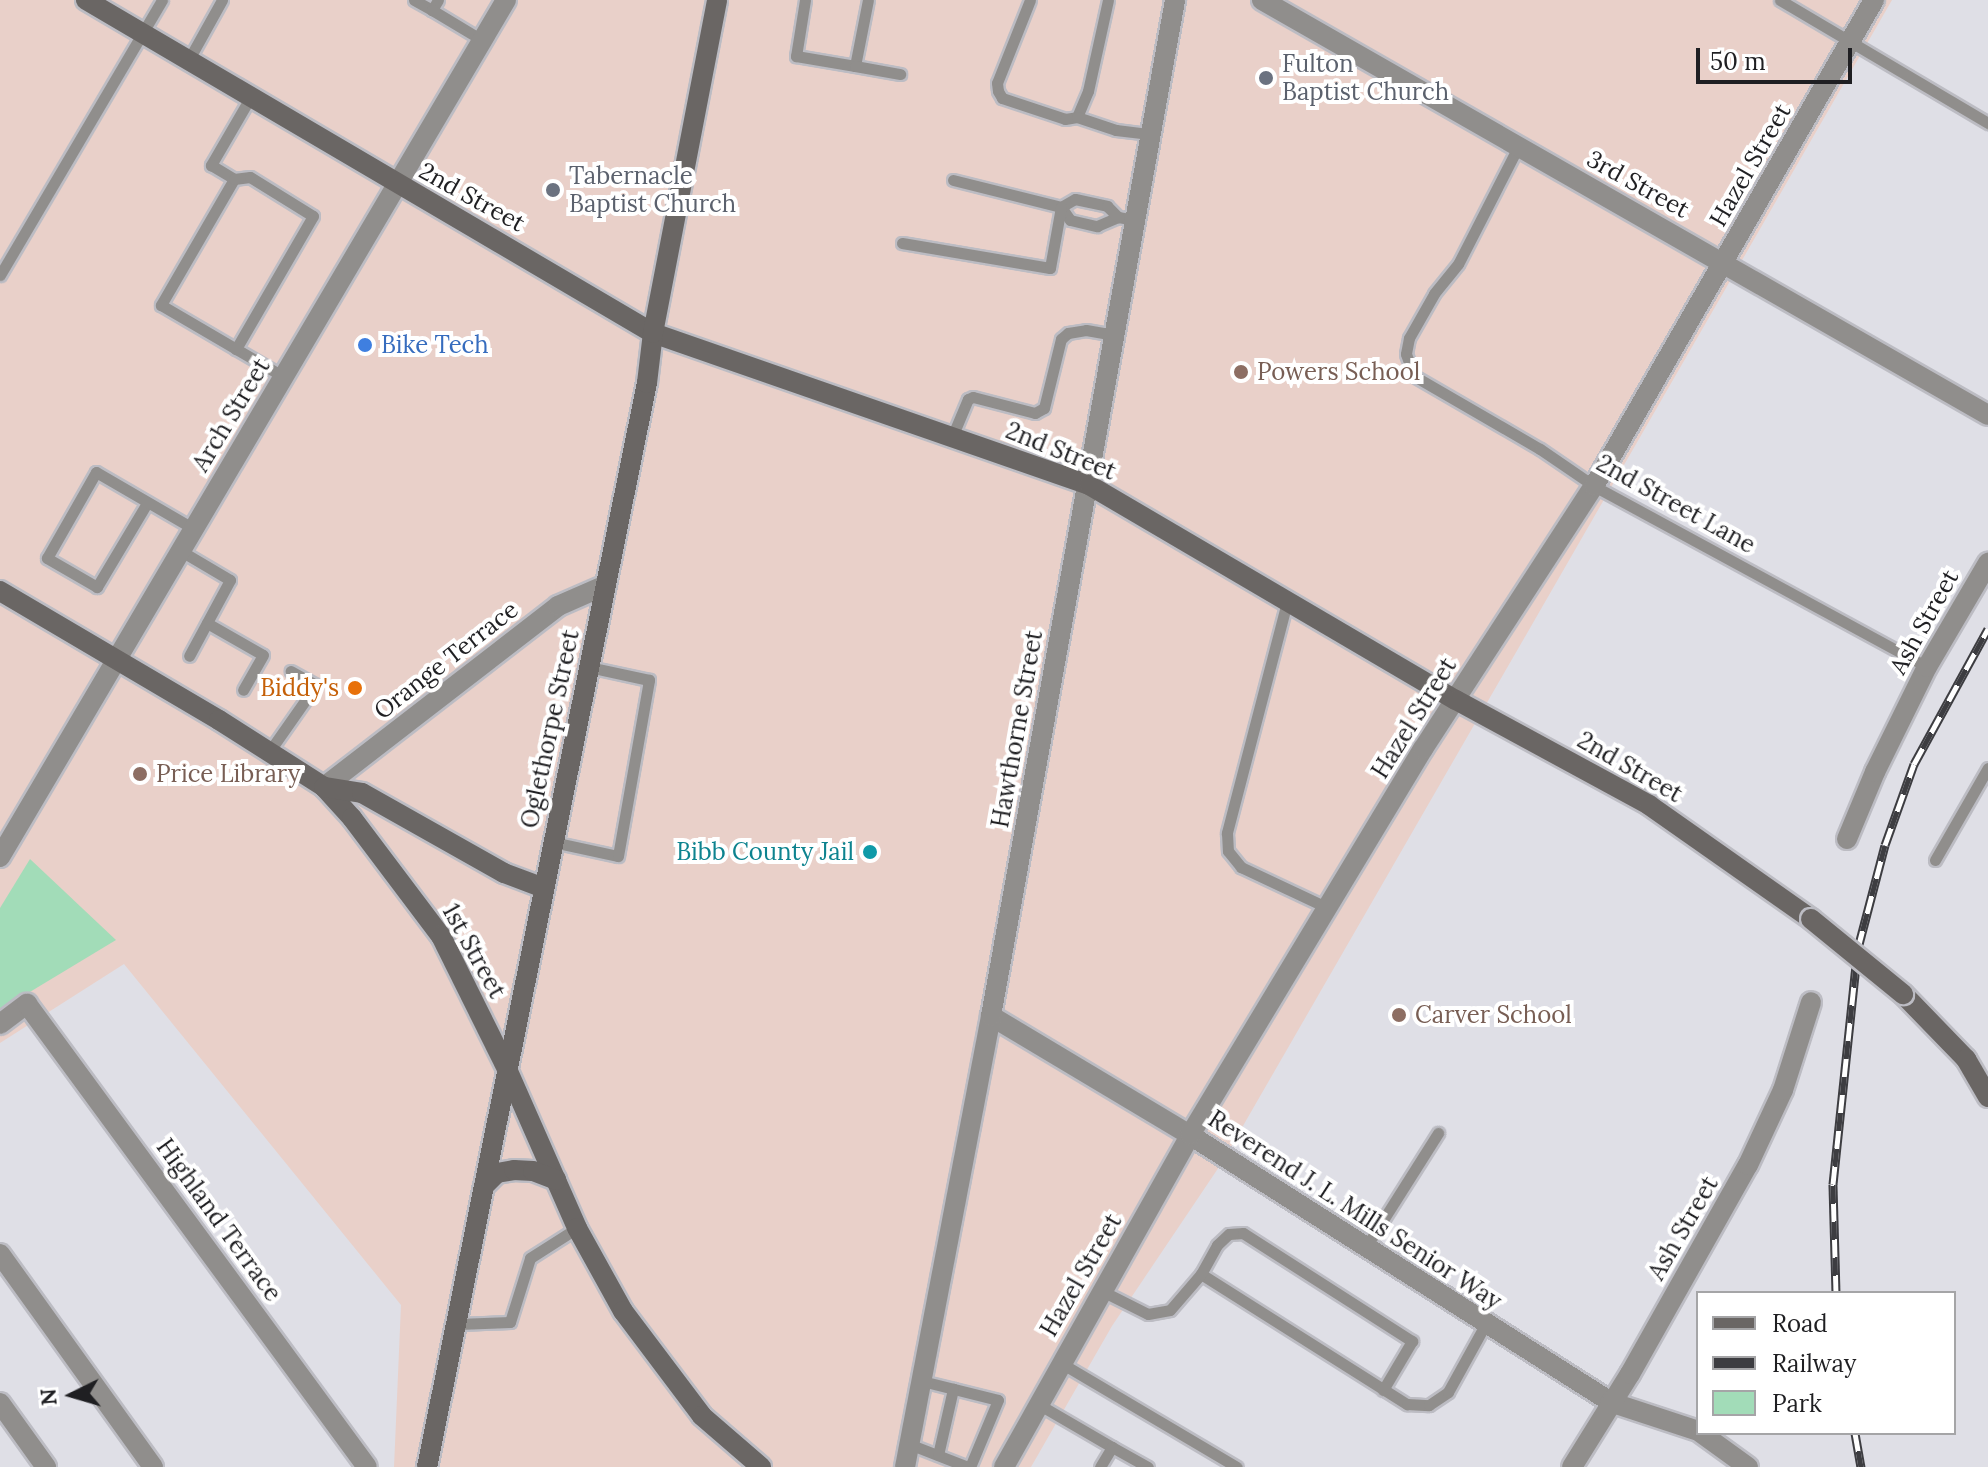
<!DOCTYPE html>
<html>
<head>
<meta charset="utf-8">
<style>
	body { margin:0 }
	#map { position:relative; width:1988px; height:1467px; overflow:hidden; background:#dfdfe6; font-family:Lora,serif }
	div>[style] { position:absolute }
	.commercial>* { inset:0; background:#e9d0c9 }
	.green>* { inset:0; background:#a2dcb8 }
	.roads { filter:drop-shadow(2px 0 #bcbcc3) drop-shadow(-2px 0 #bcbcc3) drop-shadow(0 2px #bcbcc3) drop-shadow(0 -2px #bcbcc3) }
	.lane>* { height:11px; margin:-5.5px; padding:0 5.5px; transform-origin:5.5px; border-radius:5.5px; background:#908e8c }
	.street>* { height:20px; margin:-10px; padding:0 10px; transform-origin:10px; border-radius:10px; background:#908e8c }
	.secondary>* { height:20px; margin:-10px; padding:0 10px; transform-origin:10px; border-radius:10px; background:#6a6664 }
	.rail>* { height:9px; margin-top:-4.5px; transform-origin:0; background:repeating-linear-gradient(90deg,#fff 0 18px,#3d3d41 0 36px); box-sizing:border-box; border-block:2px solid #3d3d41 }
	.bridges { filter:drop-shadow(2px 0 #bcbcc3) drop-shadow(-2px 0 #bcbcc3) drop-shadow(0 2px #bcbcc3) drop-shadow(0 -2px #bcbcc3) }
	.secondary-bridge>* { height:20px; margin:-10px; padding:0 10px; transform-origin:10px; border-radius:10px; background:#6a6664 }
	.dots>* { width:22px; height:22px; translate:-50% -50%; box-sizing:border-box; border:4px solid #fff; border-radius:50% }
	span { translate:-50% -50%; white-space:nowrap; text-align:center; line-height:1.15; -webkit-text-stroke:8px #fff; paint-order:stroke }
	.worship-label { font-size:24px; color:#5b616d }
	.left { translate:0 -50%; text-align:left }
	.street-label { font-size:24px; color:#1f1f22 }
	.shop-label { font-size:24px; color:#366cbe }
	.education-label { font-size:24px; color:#785e54 }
	.food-label { font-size:24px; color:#c56008 }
	.right { translate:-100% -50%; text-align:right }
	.culture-label { font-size:24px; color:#0d838f }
	.legend { position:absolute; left:1696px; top:1291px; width:260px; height:144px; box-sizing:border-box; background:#fff; border:2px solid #a5a5a7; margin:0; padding:10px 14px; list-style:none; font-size:24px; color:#1f1f22 }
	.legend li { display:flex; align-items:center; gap:16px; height:40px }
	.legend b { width:40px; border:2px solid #a5a5a7 }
	.north { position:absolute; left:32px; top:1355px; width:80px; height:80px; -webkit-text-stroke:6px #fff; paint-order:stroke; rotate:265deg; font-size:22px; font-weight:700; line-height:32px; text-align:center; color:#1f1f22 }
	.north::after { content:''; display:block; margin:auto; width:28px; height:36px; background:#1f1f22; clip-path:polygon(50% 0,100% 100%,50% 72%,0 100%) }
	.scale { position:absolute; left:1696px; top:48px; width:156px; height:36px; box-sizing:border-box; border:4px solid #1f1f22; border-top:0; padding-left:10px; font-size:24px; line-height:28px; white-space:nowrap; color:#1f1f22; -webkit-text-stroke:6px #fff; paint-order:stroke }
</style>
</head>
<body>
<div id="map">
	<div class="commercial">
		<div style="clip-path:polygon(0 0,1892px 0,1221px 1164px,1112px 1326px,1031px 1467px,394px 1467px,401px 1305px,124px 964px,0 1043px)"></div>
	</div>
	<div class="green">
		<div style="clip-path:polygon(30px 859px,116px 940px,0 1010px,0 908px)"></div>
	</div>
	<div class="roads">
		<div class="lane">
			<div style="left:414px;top:0;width:21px;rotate:29deg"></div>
			<div style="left:438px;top:0;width:12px;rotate:121deg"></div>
			<div style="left:432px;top:10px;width:58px;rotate:31deg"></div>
			<div style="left:805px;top:0;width:57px;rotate:99.1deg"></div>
			<div style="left:796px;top:56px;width:60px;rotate:9.6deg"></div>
			<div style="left:855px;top:66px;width:67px;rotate:-78.9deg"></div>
			<div style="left:1030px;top:0;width:89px;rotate:111.7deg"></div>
			<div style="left:997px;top:83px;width:8px;rotate:83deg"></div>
			<div style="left:998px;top:91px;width:8px;rotate:60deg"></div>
			<div style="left:1002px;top:98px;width:66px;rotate:18.4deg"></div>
			<div style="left:1065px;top:119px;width:12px;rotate:-9deg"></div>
			<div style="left:1077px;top:117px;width:28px;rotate:-67deg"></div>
			<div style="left:1088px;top:91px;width:93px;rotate:-77.6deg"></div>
			<div style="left:1780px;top:0;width:242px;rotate:30.6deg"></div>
			<div style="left:188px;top:61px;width:70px;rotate:-60.9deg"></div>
			<div style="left:855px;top:66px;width:46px;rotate:10.1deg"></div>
			<div style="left:250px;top:98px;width:78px;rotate:120.2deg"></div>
			<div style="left:211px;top:165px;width:27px;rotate:31deg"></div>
			<div style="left:234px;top:179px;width:146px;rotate:120.1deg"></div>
			<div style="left:161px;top:305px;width:143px;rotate:30.3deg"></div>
			<div style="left:1077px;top:117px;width:41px;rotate:18.4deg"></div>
			<div style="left:1116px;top:130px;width:34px;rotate:7deg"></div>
			<div style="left:1518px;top:147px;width:131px;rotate:117.1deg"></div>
			<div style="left:1458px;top:264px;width:38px;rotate:129deg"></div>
			<div style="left:1434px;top:294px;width:51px;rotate:119.6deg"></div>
			<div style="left:1409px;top:338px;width:16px;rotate:101deg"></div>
			<div style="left:1406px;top:354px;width:23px;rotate:70deg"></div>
			<div style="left:1414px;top:376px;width:146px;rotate:30.1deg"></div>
			<div style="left:1540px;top:449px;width:65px;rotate:34.4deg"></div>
			<div style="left:1594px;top:486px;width:379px;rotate:28.5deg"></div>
			<div style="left:234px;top:179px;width:16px;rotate:-7deg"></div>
			<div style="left:250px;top:177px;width:74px;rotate:31.8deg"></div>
			<div style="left:313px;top:216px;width:154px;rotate:120.1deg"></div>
			<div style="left:953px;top:180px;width:111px;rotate:14deg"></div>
			<div style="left:1061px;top:207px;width:16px;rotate:55deg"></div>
			<div style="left:1070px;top:220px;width:28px;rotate:13deg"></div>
			<div style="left:1097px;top:226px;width:23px;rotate:-23deg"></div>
			<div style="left:1118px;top:217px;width:17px;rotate:10deg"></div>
			<div style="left:1061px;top:207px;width:16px;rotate:-30deg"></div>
			<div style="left:1075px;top:199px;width:33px;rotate:12deg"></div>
			<div style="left:1107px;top:206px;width:16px;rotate:45deg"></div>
			<div style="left:902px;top:243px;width:150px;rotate:9.6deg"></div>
			<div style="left:1050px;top:268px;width:62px;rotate:-79.8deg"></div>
			<div style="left:0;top:275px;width:319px;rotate:-59.5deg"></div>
			<div style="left:952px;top:437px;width:41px;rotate:-67.2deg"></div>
			<div style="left:968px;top:399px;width:5px;rotate:-22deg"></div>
			<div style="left:973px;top:397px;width:64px;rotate:14.5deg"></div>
			<div style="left:1035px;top:413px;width:10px;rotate:-29deg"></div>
			<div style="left:1044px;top:408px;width:71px;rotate:-76.2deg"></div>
			<div style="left:1061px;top:339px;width:9px;rotate:-41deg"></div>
			<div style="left:1068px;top:333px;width:18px;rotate:-9deg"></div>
			<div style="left:1086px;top:330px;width:29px;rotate:10deg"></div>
			<div style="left:147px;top:503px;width:98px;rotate:120.8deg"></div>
			<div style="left:97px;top:587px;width:58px;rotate:-149.9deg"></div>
			<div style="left:47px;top:558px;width:99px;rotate:-60.3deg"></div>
			<div style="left:96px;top:472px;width:113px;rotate:30.2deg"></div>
			<div style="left:181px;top:551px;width:57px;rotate:30.6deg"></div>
			<div style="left:230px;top:580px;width:86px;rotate:118.3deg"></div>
			<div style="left:1287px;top:602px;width:239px;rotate:104.6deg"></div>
			<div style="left:1227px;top:833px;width:18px;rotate:87deg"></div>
			<div style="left:1228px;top:851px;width:21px;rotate:51deg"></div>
			<div style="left:1241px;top:867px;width:96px;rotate:25.2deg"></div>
			<div style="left:207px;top:623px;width:64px;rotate:29.7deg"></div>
			<div style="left:263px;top:655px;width:40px;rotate:119.7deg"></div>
			<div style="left:269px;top:752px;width:82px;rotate:-55deg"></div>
			<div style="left:316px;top:685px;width:29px;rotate:-151deg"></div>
			<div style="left:553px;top:842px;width:66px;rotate:12.2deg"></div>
			<div style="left:618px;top:856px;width:179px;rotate:-80deg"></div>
			<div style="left:649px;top:680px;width:61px;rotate:-167.8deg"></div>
			<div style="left:1935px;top:860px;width:106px;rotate:-60.1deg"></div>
			<div style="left:1366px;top:1247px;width:135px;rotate:-57.7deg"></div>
			<div style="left:1201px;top:1274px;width:244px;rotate:32.3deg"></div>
			<div style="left:1407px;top:1404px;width:22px;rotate:3deg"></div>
			<div style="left:1429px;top:1405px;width:23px;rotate:-34deg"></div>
			<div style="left:1448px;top:1392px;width:77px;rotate:-61.1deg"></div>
			<div style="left:1102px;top:1291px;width:51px;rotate:26.6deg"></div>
			<div style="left:1148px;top:1314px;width:22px;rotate:-10deg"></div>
			<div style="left:1170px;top:1310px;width:48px;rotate:-49.3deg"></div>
			<div style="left:1201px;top:1274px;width:33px;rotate:-61deg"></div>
			<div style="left:1217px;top:1245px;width:16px;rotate:-43deg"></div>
			<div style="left:1229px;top:1234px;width:14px;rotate:-4deg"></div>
			<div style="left:1243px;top:1233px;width:201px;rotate:32.6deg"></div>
			<div style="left:1412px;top:1341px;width:57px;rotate:120.6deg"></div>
			<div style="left:458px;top:1324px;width:52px;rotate:-2.2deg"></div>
			<div style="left:510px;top:1322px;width:67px;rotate:-72.6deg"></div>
			<div style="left:530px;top:1258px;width:56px;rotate:-32.6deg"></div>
			<div style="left:1061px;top:1363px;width:204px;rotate:30.6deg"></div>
			<div style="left:922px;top:1381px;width:78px;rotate:14deg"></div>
			<div style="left:998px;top:1400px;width:73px;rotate:112.7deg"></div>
			<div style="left:1038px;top:1404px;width:86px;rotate:30.2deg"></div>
			<div style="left:1112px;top:1447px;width:23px;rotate:121deg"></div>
			<div style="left:909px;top:1444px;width:63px;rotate:21.3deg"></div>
			<div style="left:1112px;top:1447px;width:41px;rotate:29.1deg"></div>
			<div style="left:938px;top:1455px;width:68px;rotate:-77.2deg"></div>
		</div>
		<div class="street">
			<div style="left:1262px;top:0;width:836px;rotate:29.75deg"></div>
			<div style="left:324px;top:787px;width:296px;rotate:-37.7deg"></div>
			<div style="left:558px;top:606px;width:52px;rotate:-23.6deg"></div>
			<div style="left:1847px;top:839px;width:73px;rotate:-67.3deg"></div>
			<div style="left:1875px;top:772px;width:117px;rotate:-63.7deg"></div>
			<div style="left:1927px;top:667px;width:121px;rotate:-59.6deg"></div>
			<div style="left:0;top:857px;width:995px;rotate:-59.44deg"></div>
			<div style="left:991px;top:1016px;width:232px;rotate:30.9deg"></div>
			<div style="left:1190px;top:1135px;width:498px;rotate:32.4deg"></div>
			<div style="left:1610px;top:1402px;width:93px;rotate:18.2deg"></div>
			<div style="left:0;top:1024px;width:34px;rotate:-37deg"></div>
			<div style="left:27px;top:1004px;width:574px;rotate:53.71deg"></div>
			<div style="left:0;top:1254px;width:262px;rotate:54.3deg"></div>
			<div style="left:0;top:1403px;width:79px;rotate:54.3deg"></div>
			<div style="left:1701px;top:1433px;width:58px;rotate:35.9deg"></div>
			<div style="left:905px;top:1467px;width:459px;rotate:-79.2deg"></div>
			<div style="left:991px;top:1016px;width:1033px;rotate:-79.73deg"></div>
			<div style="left:1004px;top:1467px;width:381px;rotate:-60.7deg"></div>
			<div style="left:1190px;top:1135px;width:451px;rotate:-58.9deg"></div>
			<div style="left:1423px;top:749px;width:314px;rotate:-57deg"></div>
			<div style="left:1594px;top:486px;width:561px;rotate:-60.05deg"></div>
			<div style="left:1572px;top:1467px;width:110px;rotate:-58.1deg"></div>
			<div style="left:1630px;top:1374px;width:240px;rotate:-60.6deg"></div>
			<div style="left:1748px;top:1165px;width:83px;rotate:-65deg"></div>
			<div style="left:1783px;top:1090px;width:92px;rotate:-72.3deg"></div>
		</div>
		<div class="secondary">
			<div style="left:86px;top:0;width:658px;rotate:30.43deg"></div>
			<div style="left:653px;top:333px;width:462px;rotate:19.2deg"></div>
			<div style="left:1089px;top:485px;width:425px;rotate:30.4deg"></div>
			<div style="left:1456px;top:700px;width:220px;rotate:28.5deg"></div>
			<div style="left:1649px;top:805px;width:198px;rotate:35.1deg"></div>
			<div style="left:0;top:591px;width:254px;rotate:30.5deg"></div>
			<div style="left:219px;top:720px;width:125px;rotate:32.5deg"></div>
			<div style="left:324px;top:787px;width:42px;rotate:47.9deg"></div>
			<div style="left:352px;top:818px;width:148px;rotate:53deg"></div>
			<div style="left:441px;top:936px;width:148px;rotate:63.6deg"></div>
			<div style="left:507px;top:1069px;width:174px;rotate:66.2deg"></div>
			<div style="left:577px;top:1228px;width:95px;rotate:61deg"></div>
			<div style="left:623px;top:1311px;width:131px;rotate:53deg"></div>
			<div style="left:702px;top:1416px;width:78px;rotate:40.8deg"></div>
			<div style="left:324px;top:787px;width:38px;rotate:9deg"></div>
			<div style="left:362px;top:793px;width:163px;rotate:29.4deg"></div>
			<div style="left:504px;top:873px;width:43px;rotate:20.6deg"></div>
			<div style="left:1903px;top:994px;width:91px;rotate:45.9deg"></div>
			<div style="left:1966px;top:1059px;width:44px;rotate:59.9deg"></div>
			<div style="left:484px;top:1186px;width:18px;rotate:-45deg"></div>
			<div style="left:497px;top:1173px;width:17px;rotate:-10deg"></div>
			<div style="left:514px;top:1170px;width:19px;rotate:3deg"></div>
			<div style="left:533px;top:1171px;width:25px;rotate:21deg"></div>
			<div style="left:427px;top:1467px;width:1106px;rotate:-78.53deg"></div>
			<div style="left:647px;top:383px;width:50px;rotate:-83.2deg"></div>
			<div style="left:653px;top:333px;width:339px;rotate:-79.1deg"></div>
		</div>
	</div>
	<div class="rail">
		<div style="left:1836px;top:1293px;width:109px;rotate:-91.6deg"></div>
		<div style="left:1833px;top:1184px;width:237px;rotate:-84deg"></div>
		<div style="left:1858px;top:948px;width:106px;rotate:-75.3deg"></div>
		<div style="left:1885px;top:845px;width:86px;rotate:-70.3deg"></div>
		<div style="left:1914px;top:764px;width:154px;rotate:-61.3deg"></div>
		<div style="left:1855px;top:1433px;width:35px;rotate:80deg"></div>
	</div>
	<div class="bridges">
		<div class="secondary-bridge">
			<div style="left:1811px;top:919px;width:119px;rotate:39.2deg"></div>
		</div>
	</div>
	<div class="dots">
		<div style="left:1266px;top:78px;background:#6b7280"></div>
		<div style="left:553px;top:190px;background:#6b7280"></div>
		<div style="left:365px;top:345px;background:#3f7fe0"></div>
		<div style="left:1241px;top:372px;background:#8d6e63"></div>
		<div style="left:355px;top:688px;background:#e8710a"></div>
		<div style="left:140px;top:774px;background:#8d6e63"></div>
		<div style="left:870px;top:852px;background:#0f9aa8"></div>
		<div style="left:1399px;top:1015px;background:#8d6e63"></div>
	</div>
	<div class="worship-label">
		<span class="left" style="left:1282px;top:78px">Fulton<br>Baptist Church</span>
		<span class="left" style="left:569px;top:190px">Tabernacle<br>Baptist Church</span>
	</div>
	<div class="street-label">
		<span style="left:1750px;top:165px;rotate:-60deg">Hazel Street</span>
		<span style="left:1638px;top:184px;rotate:29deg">3rd Street</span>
		<span style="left:472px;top:197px;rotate:29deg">2nd Street</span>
		<span style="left:231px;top:415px;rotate:-59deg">Arch Street</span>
		<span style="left:1061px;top:451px;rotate:22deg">2nd Street</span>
		<span style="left:1676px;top:504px;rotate:29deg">2nd Street Lane</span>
		<span style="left:1924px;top:622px;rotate:-61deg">Ash Street</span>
		<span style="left:446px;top:660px;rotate:-38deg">Orange Terrace</span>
		<span style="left:1414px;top:718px;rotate:-58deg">Hazel Street</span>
		<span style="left:550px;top:729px;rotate:-78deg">Oglethorpe Street</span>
		<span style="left:1017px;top:729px;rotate:-80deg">Hawthorne Street</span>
		<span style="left:1630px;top:767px;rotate:30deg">2nd Street</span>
		<span style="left:474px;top:951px;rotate:61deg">1st Street</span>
		<span style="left:1355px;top:1210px;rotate:33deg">Reverend J. L. Mills Senior Way</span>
		<span style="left:219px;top:1220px;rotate:54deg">Highland Terrace</span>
		<span style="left:1683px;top:1228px;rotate:-60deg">Ash Street</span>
		<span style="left:1081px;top:1275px;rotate:-60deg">Hazel Street</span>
	</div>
	<div class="shop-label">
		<span class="left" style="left:381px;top:345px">Bike Tech</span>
	</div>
	<div class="education-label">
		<span class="left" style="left:1257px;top:372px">Powers School</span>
		<span class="left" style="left:156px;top:774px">Price Library</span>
		<span class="left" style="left:1415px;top:1015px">Carver School</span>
	</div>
	<div class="food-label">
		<span class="right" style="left:339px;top:688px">Biddy's</span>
	</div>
	<div class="culture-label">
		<span class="right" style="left:854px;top:852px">Bibb County Jail</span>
	</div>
	<ul class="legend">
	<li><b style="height:10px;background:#6a6664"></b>Road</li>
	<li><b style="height:10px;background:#3d3d41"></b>Railway</li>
	<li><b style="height:22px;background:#a2dcb8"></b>Park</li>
	</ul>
	<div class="north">N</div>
	<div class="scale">50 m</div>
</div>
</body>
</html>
